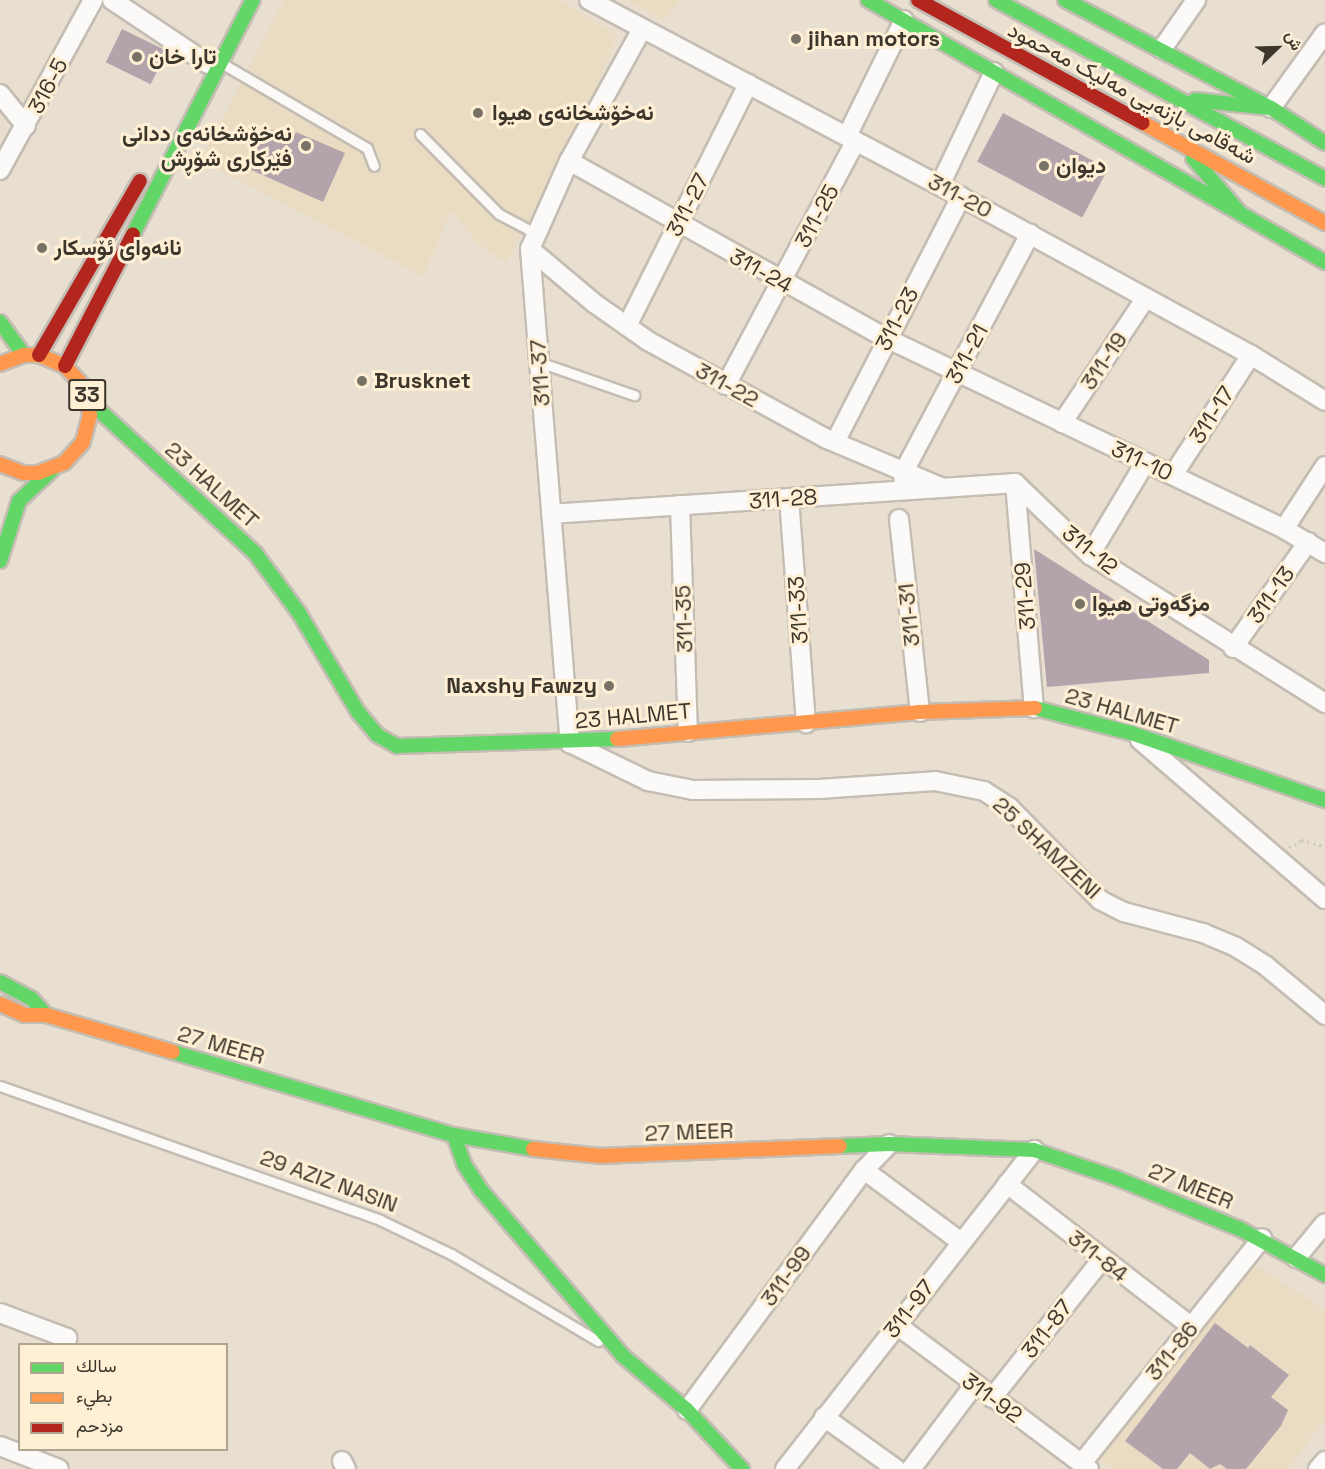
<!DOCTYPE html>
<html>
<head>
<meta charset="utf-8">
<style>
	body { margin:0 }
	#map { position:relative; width:1325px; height:1469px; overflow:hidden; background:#e8dfd1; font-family:"Space Grotesk",Vazirmatn,sans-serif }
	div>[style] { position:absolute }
	.built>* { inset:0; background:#eadcc3 }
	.building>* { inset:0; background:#b3a4ac; transform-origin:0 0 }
	.path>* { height:3px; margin-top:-1.5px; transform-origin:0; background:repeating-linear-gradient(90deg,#c6c2bd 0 1.5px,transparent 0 6px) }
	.roads { filter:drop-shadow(2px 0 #c4bdb3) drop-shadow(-2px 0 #c4bdb3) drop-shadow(0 2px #c4bdb3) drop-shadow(0 -2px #c4bdb3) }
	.lane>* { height:9px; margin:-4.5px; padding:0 4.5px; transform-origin:4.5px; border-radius:4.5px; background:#fcfaf8 }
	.street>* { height:18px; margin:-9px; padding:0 9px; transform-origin:9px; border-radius:9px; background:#fcfaf8 }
	.fast>* { height:14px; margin:-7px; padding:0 7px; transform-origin:7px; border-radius:7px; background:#63d668 }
	.slow>* { height:14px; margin:-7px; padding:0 7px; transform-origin:7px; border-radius:7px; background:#ff974d }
	.jam>* { height:14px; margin:-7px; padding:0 7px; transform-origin:7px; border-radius:7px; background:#b3261e }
	.dots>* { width:16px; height:16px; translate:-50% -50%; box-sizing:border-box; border:3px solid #feefd5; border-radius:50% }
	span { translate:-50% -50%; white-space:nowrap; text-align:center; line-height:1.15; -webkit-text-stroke:6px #feefd5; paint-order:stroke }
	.shield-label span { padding:2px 4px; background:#feefd5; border:2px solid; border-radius:4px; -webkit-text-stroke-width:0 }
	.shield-label { font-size:21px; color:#3c362c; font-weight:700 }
	.poi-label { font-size:22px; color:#3c362c; font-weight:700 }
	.left { translate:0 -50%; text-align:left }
	.right { translate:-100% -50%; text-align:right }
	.street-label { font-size:22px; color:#3c362c }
	.legend { position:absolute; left:18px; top:1343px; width:210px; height:108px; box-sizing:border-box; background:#feefd5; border:2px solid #b0a591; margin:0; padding:8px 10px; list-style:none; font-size:18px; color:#3c362c }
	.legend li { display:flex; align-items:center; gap:12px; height:30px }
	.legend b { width:30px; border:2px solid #b0a591 }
	.north { position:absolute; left:1247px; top:18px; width:60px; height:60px; -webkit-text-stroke:4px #feefd5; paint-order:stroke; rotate:67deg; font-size:16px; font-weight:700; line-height:24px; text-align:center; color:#3c362c }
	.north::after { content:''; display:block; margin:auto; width:21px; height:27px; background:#3c362c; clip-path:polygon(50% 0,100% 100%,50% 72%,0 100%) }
</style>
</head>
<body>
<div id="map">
	<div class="built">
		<div style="clip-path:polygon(284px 0,560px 0,617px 35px,594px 93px,507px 263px,476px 243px,452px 210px,423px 276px,200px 161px)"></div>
		<div style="clip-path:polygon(627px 0,680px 0,664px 21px)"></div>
		<div style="clip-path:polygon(1252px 1263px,1325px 1310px,1325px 1419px,1288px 1469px,1112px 1469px,1098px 1459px)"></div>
	</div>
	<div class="building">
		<div style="left:122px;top:29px;width:50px;height:37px;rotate:26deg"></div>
		<div style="left:1003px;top:113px;width:119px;height:55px;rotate:28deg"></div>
		<div style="clip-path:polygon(265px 127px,293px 139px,296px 132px,345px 153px,323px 202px,247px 168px)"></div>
		<div style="clip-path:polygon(1034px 549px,1209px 660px,1209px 673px,1047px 687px)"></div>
		<div style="clip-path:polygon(1215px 1323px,1248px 1348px,1250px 1345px,1289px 1375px,1271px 1397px,1288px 1410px,1281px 1426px,1246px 1469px,1227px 1469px,1220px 1464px,1210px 1469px,1190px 1453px,1177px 1469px,1163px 1469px,1125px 1441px)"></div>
	</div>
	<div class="path">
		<div style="left:1289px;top:847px;width:15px;rotate:-28deg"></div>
		<div style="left:1302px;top:840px;width:24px;rotate:15deg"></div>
	</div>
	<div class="roads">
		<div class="lane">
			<div style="left:223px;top:64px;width:167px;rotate:30.3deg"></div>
			<div style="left:367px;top:148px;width:19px;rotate:69deg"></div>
			<div style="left:420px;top:134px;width:112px;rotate:45.4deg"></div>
			<div style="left:499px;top:214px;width:43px;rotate:27.8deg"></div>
			<div style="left:539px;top:362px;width:101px;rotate:19.2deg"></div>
			<div style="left:0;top:1086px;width:403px;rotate:19.4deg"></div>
			<div style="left:380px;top:1220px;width:79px;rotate:25.6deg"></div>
			<div style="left:451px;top:1254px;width:171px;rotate:30.6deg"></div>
		</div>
		<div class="street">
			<div style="left:112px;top:0;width:115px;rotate:33.7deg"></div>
			<div style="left:589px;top:0;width:421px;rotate:27.9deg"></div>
			<div style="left:961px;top:197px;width:330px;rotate:28.6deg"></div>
			<div style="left:1251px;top:355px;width:87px;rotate:31.9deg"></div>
			<div style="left:642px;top:29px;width:151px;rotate:118.9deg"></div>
			<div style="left:569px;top:161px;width:96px;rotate:113.9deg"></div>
			<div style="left:530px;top:249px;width:496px;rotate:85.4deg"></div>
			<div style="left:570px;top:743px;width:87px;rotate:26deg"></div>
			<div style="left:648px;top:781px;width:46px;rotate:11.3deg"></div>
			<div style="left:693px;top:790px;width:126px;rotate:-0.5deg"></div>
			<div style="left:819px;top:789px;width:116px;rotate:-3.9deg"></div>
			<div style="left:935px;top:781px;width:50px;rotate:11.5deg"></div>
			<div style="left:984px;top:791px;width:31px;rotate:33deg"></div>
			<div style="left:1010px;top:808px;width:129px;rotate:45.6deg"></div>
			<div style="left:1100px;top:900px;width:27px;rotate:27deg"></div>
			<div style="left:1124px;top:912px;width:82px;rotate:14.9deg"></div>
			<div style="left:1203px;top:933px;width:36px;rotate:23deg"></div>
			<div style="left:1236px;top:947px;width:36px;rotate:32deg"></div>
			<div style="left:1266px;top:966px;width:77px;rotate:39.7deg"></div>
			<div style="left:1162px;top:49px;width:60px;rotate:-55.2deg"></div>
			<div style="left:0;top:94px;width:41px;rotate:50.9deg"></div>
			<div style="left:1271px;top:108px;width:92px;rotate:-54.2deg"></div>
			<div style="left:847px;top:136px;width:129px;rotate:-63.8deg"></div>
			<div style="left:569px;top:161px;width:363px;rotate:29.2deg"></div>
			<div style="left:886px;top:338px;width:441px;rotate:25.6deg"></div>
			<div style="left:1284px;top:529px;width:48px;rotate:30.3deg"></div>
			<div style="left:0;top:170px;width:194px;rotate:-61.3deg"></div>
			<div style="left:940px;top:185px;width:125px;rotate:-64.5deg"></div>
			<div style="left:530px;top:249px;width:84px;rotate:40.2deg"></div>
			<div style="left:594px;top:303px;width:66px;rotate:35.1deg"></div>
			<div style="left:648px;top:341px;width:204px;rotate:28.7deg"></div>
			<div style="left:827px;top:439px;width:126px;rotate:22.9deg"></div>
			<div style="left:627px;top:326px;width:271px;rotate:-63.4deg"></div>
			<div style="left:726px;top:385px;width:276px;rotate:-62deg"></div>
			<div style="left:1062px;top:423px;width:149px;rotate:-56.2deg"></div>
			<div style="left:835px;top:442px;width:276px;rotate:-62.8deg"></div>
			<div style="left:1173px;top:475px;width:143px;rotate:-57deg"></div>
			<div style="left:1015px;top:483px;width:104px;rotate:43.8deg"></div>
			<div style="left:1090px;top:555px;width:278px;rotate:32.2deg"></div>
			<div style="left:1015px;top:483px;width:226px;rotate:85.2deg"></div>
			<div style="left:904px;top:485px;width:12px;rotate:-95deg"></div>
			<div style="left:903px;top:473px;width:271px;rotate:-62deg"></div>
			<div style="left:789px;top:498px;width:226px;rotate:85.7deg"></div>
			<div style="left:680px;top:505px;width:227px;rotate:88deg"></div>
			<div style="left:551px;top:514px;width:465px;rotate:-3.8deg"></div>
			<div style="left:899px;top:519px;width:194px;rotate:83.8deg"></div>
			<div style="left:1284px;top:529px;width:75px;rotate:-56.9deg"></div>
			<div style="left:1090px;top:555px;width:107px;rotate:-59.1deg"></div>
			<div style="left:1233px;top:648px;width:130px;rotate:-54.7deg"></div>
			<div style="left:1140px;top:740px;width:244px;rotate:40.7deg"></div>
			<div style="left:864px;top:1170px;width:121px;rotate:36.6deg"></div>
			<div style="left:1007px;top:1184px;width:232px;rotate:37.7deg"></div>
			<div style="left:1296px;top:1258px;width:45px;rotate:-50.4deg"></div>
			<div style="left:0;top:1313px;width:72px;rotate:20.5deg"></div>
			<div style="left:67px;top:1338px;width:7px;rotate:117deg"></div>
			<div style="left:897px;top:1325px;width:240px;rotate:36.9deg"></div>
			<div style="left:992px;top:1398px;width:177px;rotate:-51.6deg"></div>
			<div style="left:687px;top:1410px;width:298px;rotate:-53.6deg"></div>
			<div style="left:864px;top:1170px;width:36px;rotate:-46deg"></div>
			<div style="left:824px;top:1417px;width:89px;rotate:35.8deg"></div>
			<div style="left:0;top:1446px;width:63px;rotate:21.3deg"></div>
			<div style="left:342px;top:1461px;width:9px;rotate:63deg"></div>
			<div style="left:1082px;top:1463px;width:288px;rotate:-51.3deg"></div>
			<div style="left:785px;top:1469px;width:405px;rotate:-52deg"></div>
			<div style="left:911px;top:1469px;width:105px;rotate:-53.1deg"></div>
			<div style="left:1318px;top:1469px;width:11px;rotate:-49deg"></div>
		</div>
		<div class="fast">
			<div style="left:868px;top:0;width:527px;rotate:29.83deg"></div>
			<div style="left:996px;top:0;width:375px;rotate:28.5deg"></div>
			<div style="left:1065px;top:0;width:233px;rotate:27.7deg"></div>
			<div style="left:1271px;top:108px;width:64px;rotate:32.9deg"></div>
			<div style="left:1195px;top:100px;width:76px;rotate:6deg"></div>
			<div style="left:1193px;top:158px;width:72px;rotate:49.5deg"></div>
			<div style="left:133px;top:234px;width:263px;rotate:-62.9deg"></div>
			<div style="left:0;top:322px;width:41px;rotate:54deg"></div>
			<div style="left:89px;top:401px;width:225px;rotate:42.5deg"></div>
			<div style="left:255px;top:553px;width:74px;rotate:53.7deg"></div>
			<div style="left:299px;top:613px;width:115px;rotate:59.2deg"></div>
			<div style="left:358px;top:712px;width:30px;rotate:50deg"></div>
			<div style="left:377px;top:735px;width:23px;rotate:29deg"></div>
			<div style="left:397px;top:746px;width:220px;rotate:-1.8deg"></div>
			<div style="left:0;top:561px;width:63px;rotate:-72.4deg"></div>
			<div style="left:19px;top:501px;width:45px;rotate:-43.2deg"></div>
			<div style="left:1035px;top:708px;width:99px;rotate:14.6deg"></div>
			<div style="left:1131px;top:733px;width:205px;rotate:19.1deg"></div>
			<div style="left:0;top:982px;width:36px;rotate:28deg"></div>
			<div style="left:32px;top:999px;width:21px;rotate:49deg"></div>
			<div style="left:173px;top:1052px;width:293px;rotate:16.5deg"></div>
			<div style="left:454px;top:1135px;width:80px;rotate:10deg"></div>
			<div style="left:454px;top:1135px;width:31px;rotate:71deg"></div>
			<div style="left:464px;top:1164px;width:30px;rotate:57deg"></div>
			<div style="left:480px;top:1189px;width:220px;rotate:49.4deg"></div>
			<div style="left:623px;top:1356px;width:84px;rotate:40.2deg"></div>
			<div style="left:687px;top:1410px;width:81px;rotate:47deg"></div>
			<div style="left:840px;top:1146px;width:49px;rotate:-2.3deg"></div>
			<div style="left:889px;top:1144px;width:145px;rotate:2.4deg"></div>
			<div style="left:1034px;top:1150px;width:87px;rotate:18.9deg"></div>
			<div style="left:1116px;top:1178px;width:134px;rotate:22.4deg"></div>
			<div style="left:1240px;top:1229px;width:97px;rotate:28.4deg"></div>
		</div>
		<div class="slow">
			<div style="left:1143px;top:123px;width:208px;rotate:28.8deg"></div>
			<div style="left:0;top:364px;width:26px;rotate:-21deg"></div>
			<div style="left:24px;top:355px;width:15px"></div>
			<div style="left:39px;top:355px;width:28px;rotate:23deg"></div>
			<div style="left:65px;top:366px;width:28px;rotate:48deg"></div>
			<div style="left:84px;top:387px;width:29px;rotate:78deg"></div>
			<div style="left:90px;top:415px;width:28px;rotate:105deg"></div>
			<div style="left:83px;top:442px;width:28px;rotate:132deg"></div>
			<div style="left:64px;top:463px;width:28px;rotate:159deg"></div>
			<div style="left:38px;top:473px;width:15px;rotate:180deg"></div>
			<div style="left:23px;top:473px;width:25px;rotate:-159deg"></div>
			<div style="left:617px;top:739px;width:304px;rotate:-5.1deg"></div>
			<div style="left:920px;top:712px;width:115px;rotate:-2deg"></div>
			<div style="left:0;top:1004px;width:27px;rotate:24deg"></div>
			<div style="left:25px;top:1015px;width:21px"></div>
			<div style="left:46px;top:1015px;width:132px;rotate:16.2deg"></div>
			<div style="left:533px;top:1149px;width:68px;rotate:5.9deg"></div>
			<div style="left:601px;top:1156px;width:239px;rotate:-2.4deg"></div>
		</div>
		<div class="jam">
			<div style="left:918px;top:0;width:256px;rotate:28.7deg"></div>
			<div style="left:39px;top:355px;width:201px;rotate:-59.9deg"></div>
			<div style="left:65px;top:366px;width:148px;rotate:-62.7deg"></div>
		</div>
	</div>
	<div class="dots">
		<div style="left:796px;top:39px;background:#787166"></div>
		<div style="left:137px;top:57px;background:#787166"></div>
		<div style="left:478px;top:113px;background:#787166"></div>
		<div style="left:306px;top:146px;background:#787166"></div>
		<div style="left:1044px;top:166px;background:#787166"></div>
		<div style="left:42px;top:248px;background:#787166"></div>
		<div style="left:362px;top:381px;background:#787166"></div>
		<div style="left:1080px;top:604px;background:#787166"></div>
		<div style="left:609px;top:686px;background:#787166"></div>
	</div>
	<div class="shield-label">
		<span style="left:87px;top:395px">33</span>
	</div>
	<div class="poi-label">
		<span class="left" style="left:808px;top:39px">jihan motors</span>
		<span class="left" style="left:149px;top:57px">تارا خان</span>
		<span class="left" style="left:492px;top:113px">نەخۆشخانەی هیوا</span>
		<span class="right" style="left:292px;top:146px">نەخۆشخانەی ددانی<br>فێرکاری شۆڕش</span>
		<span class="left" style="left:1056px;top:166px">دیوان</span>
		<span class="left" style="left:54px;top:248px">نانەوای ئۆسکار</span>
		<span class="left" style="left:374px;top:381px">Brusknet</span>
		<span class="left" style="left:1092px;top:604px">مزگەوتی هیوا</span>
		<span class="right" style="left:597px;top:686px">Naxshy Fawzy</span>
	</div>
	<div class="street-label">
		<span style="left:48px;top:86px;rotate:-62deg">316-5</span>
		<span style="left:1132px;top:93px;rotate:28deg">شەقامی بازنەیی مەلیک مەحمود</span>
		<span style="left:960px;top:196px;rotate:28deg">311-20</span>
		<span style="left:688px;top:205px;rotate:-63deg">311-27</span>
		<span style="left:817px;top:216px;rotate:-62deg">311-25</span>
		<span style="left:761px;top:271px;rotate:29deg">311-24</span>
		<span style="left:897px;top:319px;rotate:-63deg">311-23</span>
		<span style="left:967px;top:354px;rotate:-62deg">311-21</span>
		<span style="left:1104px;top:361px;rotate:-56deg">311-19</span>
		<span style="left:540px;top:373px;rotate:-94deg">311-37</span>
		<span style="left:727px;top:385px;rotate:29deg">311-22</span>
		<span style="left:1212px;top:415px;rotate:-57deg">311-17</span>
		<span style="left:1142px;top:461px;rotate:25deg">311-10</span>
		<span style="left:212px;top:485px;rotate:42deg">23 HALMET</span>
		<span style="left:783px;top:499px;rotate:-4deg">311-28</span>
		<span style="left:1090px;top:550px;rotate:39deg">311-12</span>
		<span style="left:1271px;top:595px;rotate:-55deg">311-13</span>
		<span style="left:1025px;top:596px;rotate:-95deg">311-29</span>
		<span style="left:798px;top:610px;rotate:-94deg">311-33</span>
		<span style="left:909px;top:615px;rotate:-96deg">311-31</span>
		<span style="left:684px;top:619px;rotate:-92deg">311-35</span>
		<span style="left:1122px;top:711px;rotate:16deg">23 HALMET</span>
		<span style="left:633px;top:716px;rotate:-5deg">23 HALMET</span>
		<span style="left:1047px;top:848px;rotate:43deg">25 SHAMZENI</span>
		<span style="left:221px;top:1045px;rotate:16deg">27 MEER</span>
		<span style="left:689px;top:1132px;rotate:-2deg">27 MEER</span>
		<span style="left:329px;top:1181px;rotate:20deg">29 AZIZ NASIN</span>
		<span style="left:1191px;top:1186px;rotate:22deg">27 MEER</span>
		<span style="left:1098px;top:1256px;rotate:38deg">311-84</span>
		<span style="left:786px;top:1276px;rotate:-54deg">311-99</span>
		<span style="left:909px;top:1309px;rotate:-52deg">311-97</span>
		<span style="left:1047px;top:1329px;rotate:-52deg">311-87</span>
		<span style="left:1172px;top:1351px;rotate:-51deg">311-86</span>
		<span style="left:992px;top:1398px;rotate:36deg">311-92</span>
	</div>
	<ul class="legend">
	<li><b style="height:8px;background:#63d668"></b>سالك</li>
	<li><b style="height:8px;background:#ff974d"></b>بطيء</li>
	<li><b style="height:8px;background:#b3261e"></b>مزدحم</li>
	</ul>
	<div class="north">ش</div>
</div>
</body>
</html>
